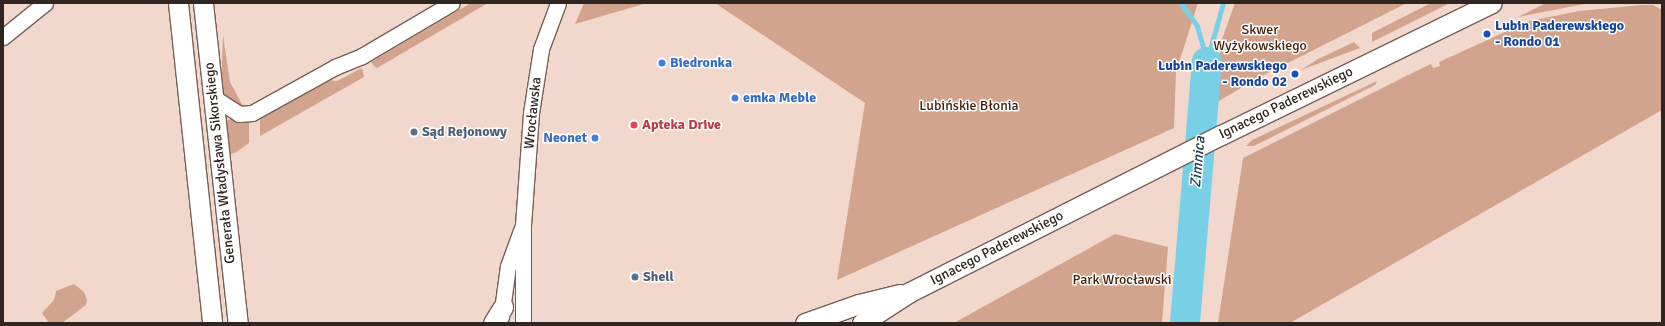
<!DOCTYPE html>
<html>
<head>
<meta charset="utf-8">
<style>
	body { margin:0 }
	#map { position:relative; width:1665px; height:326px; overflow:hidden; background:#f2d8cc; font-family:Signika,sans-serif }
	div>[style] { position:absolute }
	.green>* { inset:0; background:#d2a48d }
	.stream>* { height:5px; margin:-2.5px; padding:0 2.5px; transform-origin:2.5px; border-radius:2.5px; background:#78d0e6 }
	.river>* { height:30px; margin:-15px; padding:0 15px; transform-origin:15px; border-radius:15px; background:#78d0e6 }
	.roads { filter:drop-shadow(1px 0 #766056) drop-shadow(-1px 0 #766056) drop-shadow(0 1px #766056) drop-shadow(0 -1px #766056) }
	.minor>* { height:15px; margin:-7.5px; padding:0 7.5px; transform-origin:7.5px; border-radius:7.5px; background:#fff }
	.tertiary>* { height:19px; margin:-9.5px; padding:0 9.5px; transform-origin:9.5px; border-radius:9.5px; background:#fff }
	.dots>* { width:11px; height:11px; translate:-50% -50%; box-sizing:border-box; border:2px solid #fff; border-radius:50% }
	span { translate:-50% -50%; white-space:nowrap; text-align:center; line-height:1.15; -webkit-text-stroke:3px #fff; paint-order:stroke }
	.transit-label { font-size:14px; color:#164399; font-weight:700 }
	.left { translate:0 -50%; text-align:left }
	.right { translate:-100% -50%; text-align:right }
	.park-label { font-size:14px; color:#451c04 }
	.shop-label { font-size:14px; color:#366cbe; font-weight:700 }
	.street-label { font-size:14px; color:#2f2621 }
	.health-label { font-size:14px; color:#be3a42; font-weight:700 }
	.service-label { font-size:14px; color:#4e5e75; font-weight:700 }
	.water-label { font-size:15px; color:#19424c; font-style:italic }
	.frame { position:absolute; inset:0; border:4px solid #2f2621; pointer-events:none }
</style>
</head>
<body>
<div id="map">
	<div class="green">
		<div style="clip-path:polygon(471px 3px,488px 3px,377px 68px,374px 66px,371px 62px)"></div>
		<div style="clip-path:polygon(584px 3px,647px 3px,575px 24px)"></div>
		<div style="clip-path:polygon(715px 3px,1198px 3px,1176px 72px,1174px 128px,837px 280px,865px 103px)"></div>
		<div style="clip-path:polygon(1235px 3px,1407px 3px,1256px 79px,1214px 104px,1221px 42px)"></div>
		<div style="clip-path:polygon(1431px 3px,1450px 3px,1372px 42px,1372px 33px)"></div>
		<div style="clip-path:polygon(1546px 3px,1590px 3px,1518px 17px)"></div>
		<div style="clip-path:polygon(1641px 5px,1653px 5px,1662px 10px,1662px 110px,1290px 323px,1218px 323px,1243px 158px,1410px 74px,1431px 64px,1433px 68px,1440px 66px,1439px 62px,1505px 32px,1520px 23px,1579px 11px)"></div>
		<div style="clip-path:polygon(223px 35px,230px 82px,244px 108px,226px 98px,221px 90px)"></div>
		<div style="clip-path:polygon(1354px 42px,1360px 48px,1301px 70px,1318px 59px)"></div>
		<div style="clip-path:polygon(362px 68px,364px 77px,260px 136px,260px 117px,326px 80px,337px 81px)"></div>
		<div style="clip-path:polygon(1377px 81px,1375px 85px,1254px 146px,1246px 146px,1252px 140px)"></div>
		<div style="clip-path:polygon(230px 119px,249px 121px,249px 143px,235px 153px,228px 154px,225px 122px)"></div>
		<div style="clip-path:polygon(1115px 234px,1168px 247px,1162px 323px,954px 323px)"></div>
		<div style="clip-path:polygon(74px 284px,84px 292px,87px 300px,86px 305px,62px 323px,49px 323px,42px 313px,54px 300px,56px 291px)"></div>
	</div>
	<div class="stream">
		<div style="left:1181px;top:3px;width:28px;rotate:55deg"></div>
		<div style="left:1197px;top:26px;width:37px;rotate:74deg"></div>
		<div style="left:1208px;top:57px;width:56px;rotate:-74.5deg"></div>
	</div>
	<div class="river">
		<div style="left:1185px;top:323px;width:262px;rotate:-85.2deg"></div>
	</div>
	<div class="roads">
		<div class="minor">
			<div style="left:3px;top:37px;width:54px;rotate:-39deg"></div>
			<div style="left:213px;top:97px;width:31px;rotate:33deg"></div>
			<div style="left:239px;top:114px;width:13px;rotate:-4deg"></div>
			<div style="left:252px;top:113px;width:95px;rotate:-29deg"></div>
			<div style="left:335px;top:67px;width:29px;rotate:-22deg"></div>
			<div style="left:362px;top:56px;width:104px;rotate:-30.5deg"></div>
			<div style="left:501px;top:317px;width:51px;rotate:-82.2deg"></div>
			<div style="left:508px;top:266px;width:40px;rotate:-69.8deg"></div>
			<div style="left:523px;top:323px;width:98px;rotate:-90deg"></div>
			<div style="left:523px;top:225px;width:112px;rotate:-85.9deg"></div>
			<div style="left:531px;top:113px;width:65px;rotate:-81.1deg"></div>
			<div style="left:541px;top:49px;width:49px;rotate:-69.7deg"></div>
		</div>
		<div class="tertiary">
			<div style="left:178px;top:3px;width:322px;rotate:83.9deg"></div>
			<div style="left:203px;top:3px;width:322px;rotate:83.8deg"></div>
			<div style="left:493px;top:323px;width:19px;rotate:-58deg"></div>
			<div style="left:805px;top:323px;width:57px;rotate:-19.4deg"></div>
			<div style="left:859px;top:304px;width:42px;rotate:-13.7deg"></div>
			<div style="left:862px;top:323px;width:57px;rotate:-32.9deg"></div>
			<div style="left:910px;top:292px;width:348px;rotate:-26.8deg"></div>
			<div style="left:1221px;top:135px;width:301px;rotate:-26deg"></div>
		</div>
	</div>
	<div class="dots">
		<div style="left:1487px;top:34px;background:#1a4fb4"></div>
		<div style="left:662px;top:63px;background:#3f7fe0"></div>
		<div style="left:1295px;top:74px;background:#1a4fb4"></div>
		<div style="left:735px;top:98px;background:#3f7fe0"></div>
		<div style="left:634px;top:125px;background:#e0444e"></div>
		<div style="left:414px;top:132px;background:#5c6f8a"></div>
		<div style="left:595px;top:138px;background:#3f7fe0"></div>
		<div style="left:635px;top:277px;background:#5c6f8a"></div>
	</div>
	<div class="transit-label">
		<span class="left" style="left:1495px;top:34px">Lubin Paderewskiego<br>- Rondo 01</span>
		<span class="right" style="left:1287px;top:74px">Lubin Paderewskiego<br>- Rondo 02</span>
	</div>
	<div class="park-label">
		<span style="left:1260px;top:38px">Skwer<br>Wyżykowskiego</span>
		<span style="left:969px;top:106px">Lubińskie Błonia</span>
		<span style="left:1122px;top:280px">Park Wrocławski</span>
	</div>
	<div class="shop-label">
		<span class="left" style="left:670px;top:63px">Biedronka</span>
		<span class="left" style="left:743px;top:98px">emka Meble</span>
		<span class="right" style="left:587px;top:138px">Neonet</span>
	</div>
	<div class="street-label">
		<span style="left:1286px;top:103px;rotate:-26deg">Ignacego Paderewskiego</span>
		<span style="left:533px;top:113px;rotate:-84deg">Wrocławska</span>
		<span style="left:220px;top:163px;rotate:-96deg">Generała Władysława Sikorskiego</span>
		<span style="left:997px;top:248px;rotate:-27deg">Ignacego Paderewskiego</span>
	</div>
	<div class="health-label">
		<span class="left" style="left:642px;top:125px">Apteka Drive</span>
	</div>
	<div class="service-label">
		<span class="left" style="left:422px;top:132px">Sąd Rejonowy</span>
		<span class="left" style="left:643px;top:277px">Shell</span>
	</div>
	<div class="water-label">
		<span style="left:1198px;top:162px;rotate:-85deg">Zimnica</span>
	</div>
	<div class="frame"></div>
</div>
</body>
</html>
